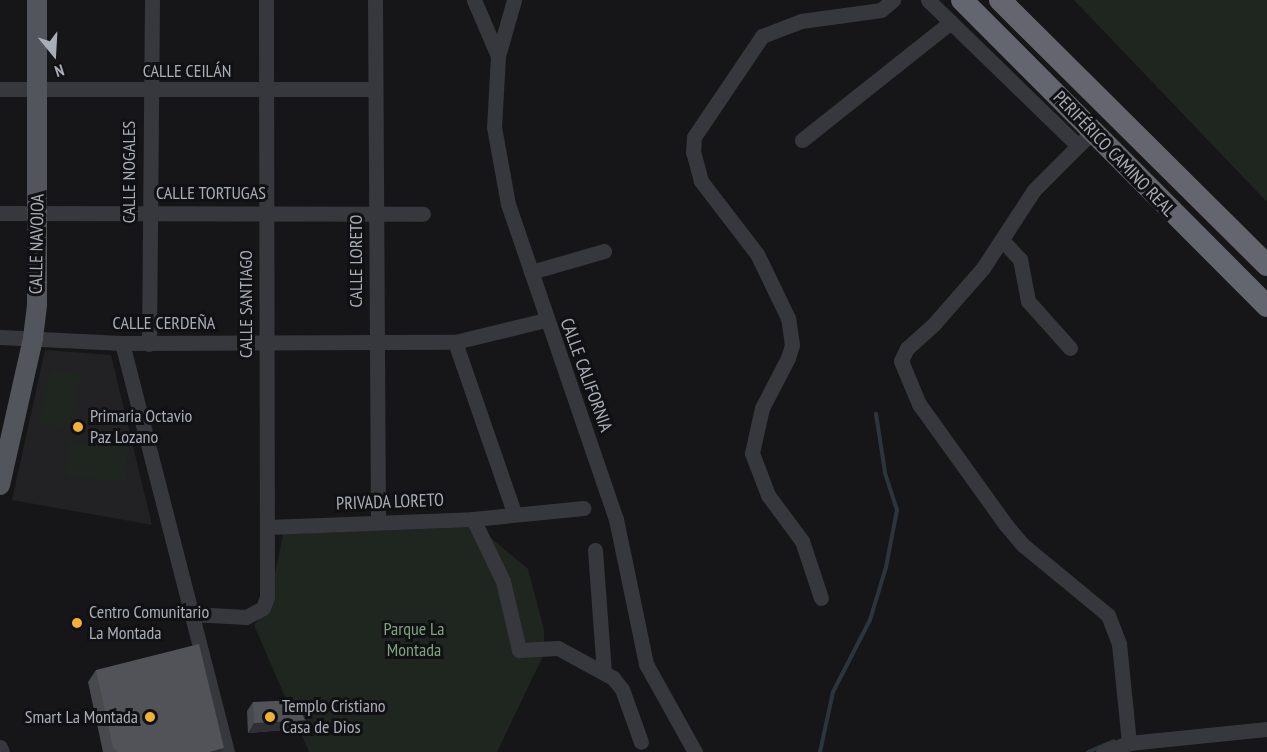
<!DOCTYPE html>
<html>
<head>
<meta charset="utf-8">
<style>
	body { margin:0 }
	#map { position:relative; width:1267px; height:752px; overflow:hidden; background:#161618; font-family:"PT Sans Narrow",sans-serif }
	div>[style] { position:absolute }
	.built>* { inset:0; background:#222225 }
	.green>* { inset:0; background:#1e261f; transform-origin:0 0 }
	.stream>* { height:4px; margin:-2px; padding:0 2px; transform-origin:2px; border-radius:2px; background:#2c353c }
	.minor>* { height:15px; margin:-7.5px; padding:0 7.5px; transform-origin:7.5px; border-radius:7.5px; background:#37383d }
	.major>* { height:20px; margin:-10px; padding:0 10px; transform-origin:10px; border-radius:10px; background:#53555c }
	.highway>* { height:22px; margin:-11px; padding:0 11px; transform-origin:11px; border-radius:11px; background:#63666e }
	.wall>* { inset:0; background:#47494d }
	.shaded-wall>* { inset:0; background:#2f3033 }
	.building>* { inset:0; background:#525359 }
	.dots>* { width:16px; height:16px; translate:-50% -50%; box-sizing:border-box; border:3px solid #111113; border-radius:50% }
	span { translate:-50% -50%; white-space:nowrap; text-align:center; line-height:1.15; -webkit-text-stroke:6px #111113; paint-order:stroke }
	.street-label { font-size:18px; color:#a8adb8 }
	.poi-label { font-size:18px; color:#a8adb8 }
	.left { translate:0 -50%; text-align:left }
	.right { translate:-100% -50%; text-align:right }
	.park-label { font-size:18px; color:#7fa381 }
	.north { position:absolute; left:24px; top:24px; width:60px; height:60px; -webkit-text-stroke:4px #111113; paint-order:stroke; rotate:162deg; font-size:16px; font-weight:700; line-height:24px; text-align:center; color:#a8adb8 }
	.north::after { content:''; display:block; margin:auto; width:21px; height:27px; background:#a8adb8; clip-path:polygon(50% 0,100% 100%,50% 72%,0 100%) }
</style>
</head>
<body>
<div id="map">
	<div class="built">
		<div style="clip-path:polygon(45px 350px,111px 355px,152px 525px,12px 500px)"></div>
	</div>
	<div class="green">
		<div style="clip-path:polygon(1074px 0,1267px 0,1267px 202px)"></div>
		<div style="left:51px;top:368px;width:31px;height:56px;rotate:13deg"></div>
		<div style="left:67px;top:442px;width:61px;height:36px;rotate:3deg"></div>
		<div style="clip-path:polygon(478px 527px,528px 569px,544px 630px,544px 654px,497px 752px,309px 752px,254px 625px,268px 609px,283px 534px)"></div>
	</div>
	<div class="stream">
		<div style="left:820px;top:752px;width:61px;rotate:-77.8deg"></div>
		<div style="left:833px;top:692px;width:81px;rotate:-62.8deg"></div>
		<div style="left:870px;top:620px;width:55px;rotate:-73.2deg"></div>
		<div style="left:886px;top:567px;width:58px;rotate:-79.1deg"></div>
		<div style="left:897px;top:510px;width:40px;rotate:-108deg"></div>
		<div style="left:885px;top:472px;width:59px;rotate:-98.8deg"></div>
		<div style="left:1088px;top:752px;width:28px;rotate:-23deg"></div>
	</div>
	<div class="minor">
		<div style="left:375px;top:0;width:521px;rotate:89.67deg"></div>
		<div style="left:474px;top:0;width:61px;rotate:66.8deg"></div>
		<div style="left:514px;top:0;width:58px;rotate:105.9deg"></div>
		<div style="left:498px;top:56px;width:71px;rotate:93.2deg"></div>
		<div style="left:494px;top:127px;width:78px;rotate:79.7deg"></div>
		<div style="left:508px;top:204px;width:333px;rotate:71.1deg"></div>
		<div style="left:616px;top:519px;width:148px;rotate:78.3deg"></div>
		<div style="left:646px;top:664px;width:101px;rotate:60.9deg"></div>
		<div style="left:928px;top:0;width:209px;rotate:44.2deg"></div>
		<div style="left:0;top:89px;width:375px"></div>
		<div style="left:1092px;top:132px;width:82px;rotate:135deg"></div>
		<div style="left:1034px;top:190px;width:93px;rotate:123.2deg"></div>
		<div style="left:983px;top:268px;width:74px;rotate:131.2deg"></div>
		<div style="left:934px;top:324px;width:36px;rotate:138deg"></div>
		<div style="left:907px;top:348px;width:14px;rotate:115deg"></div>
		<div style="left:901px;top:361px;width:47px;rotate:67.3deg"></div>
		<div style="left:919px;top:404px;width:149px;rotate:54.3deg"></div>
		<div style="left:1006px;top:525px;width:26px;rotate:50deg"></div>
		<div style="left:1023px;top:545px;width:110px;rotate:39.5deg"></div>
		<div style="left:1108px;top:615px;width:31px;rotate:69deg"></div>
		<div style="left:1119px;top:644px;width:100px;rotate:84.2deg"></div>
		<div style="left:802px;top:140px;width:190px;rotate:-38.4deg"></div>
		<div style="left:0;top:213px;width:423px;rotate:0.1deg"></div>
		<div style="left:1002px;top:240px;width:26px;rotate:47deg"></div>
		<div style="left:1020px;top:259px;width:43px;rotate:79.2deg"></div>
		<div style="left:1028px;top:301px;width:63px;rotate:48.2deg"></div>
		<div style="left:531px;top:272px;width:76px;rotate:-16deg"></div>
		<div style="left:0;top:337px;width:122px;rotate:2.8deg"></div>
		<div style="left:122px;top:343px;width:333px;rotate:-0.2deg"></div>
		<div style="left:455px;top:342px;width:93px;rotate:-13.7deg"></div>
		<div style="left:455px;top:342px;width:180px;rotate:70.9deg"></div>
		<div style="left:122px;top:343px;width:422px;rotate:75.6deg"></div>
		<div style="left:149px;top:344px;width:344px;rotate:-89.5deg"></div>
		<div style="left:473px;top:519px;width:69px;rotate:64.2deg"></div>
		<div style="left:503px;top:581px;width:71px;rotate:76.9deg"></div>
		<div style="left:519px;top:650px;width:39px;rotate:-3deg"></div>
		<div style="left:558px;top:648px;width:63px;rotate:28.6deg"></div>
		<div style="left:613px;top:678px;width:14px;rotate:51deg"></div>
		<div style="left:622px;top:689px;width:56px;rotate:70.3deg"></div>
		<div style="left:268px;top:527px;width:205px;rotate:-2.2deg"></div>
		<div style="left:473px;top:519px;width:111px;rotate:-5.7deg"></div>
		<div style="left:595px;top:550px;width:123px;rotate:85.8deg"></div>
		<div style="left:821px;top:598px;width:60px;rotate:-108.4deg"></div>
		<div style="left:802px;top:541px;width:57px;rotate:-126.5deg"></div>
		<div style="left:768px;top:495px;width:45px;rotate:-110.9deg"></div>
		<div style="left:752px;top:453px;width:46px;rotate:-77.5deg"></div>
		<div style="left:762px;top:408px;width:56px;rotate:-62.5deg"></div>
		<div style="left:788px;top:358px;width:14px;rotate:-73deg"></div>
		<div style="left:792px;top:345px;width:27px;rotate:-98deg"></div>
		<div style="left:788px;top:318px;width:71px;rotate:-115.8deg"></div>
		<div style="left:757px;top:254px;width:92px;rotate:-127.5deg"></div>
		<div style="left:701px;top:181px;width:30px;rotate:-105deg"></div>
		<div style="left:693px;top:152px;width:15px;rotate:-86deg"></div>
		<div style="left:694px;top:137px;width:122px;rotate:-56deg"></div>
		<div style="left:762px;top:36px;width:42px;rotate:-21deg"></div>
		<div style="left:801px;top:21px;width:81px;rotate:-7.8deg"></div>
		<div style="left:881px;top:10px;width:16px;rotate:-40deg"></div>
		<div style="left:192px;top:614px;width:54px;rotate:3.2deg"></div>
		<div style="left:246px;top:617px;width:19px;rotate:-28deg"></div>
		<div style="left:263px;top:608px;width:12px;rotate:-70deg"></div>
		<div style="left:267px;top:597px;width:597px;rotate:-90.1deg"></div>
		<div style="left:0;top:747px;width:5px;rotate:68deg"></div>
		<div style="left:1103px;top:752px;width:28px;rotate:-19deg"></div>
		<div style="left:1129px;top:743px;width:139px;rotate:-5.8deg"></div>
	</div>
	<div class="major">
		<div style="left:0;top:485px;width:151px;rotate:-77.3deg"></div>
		<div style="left:33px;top:338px;width:35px;rotate:-83deg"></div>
		<div style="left:37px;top:303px;width:303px;rotate:-90deg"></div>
	</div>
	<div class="highway">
		<div style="left:962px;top:0;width:432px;rotate:45.1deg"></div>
		<div style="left:1000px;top:0;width:376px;rotate:44.8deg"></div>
	</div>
	<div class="wall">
		<div style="clip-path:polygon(96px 670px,221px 752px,103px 752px,88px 682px)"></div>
		<div style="clip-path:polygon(253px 702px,305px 720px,299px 729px,248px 733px,247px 711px)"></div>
	</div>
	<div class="shaded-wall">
		<div style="clip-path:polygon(305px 720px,299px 729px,248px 733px,254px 723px)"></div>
		<div style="clip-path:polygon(224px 748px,221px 752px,209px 752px)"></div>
	</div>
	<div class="building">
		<div style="clip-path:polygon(199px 644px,224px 748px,209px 752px,118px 752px,113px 748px,96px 670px)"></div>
		<div style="clip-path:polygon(296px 700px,305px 720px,254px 723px,253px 702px)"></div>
	</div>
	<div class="dots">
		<div style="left:78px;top:427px;background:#f2b134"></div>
		<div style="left:77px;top:623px;background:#f2b134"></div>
		<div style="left:150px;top:717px;background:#f2b134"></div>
		<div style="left:270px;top:717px;background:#f2b134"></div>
	</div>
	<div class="street-label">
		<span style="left:187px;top:71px">CALLE CEILÁN</span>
		<span style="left:1114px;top:154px;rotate:46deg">PERIFÉRICO CAMINO REAL</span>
		<span style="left:129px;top:172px;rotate:-90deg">CALLE NOGALES</span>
		<span style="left:211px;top:193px">CALLE TORTUGAS</span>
		<span style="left:37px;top:244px;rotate:-89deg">CALLE NAVOJOA</span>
		<span style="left:356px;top:261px;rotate:-90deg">CALLE LORETO</span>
		<span style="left:246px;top:304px;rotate:-90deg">CALLE SANTIAGO</span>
		<span style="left:164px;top:323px">CALLE CERDEÑA</span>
		<span style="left:586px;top:375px;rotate:70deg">CALLE CALIFORNIA</span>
		<span style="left:390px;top:502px;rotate:-2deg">PRIVADA LORETO</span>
	</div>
	<div class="poi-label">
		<span class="left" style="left:90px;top:427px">Primaria Octavio<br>Paz Lozano</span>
		<span class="left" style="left:89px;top:623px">Centro Comunitario<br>La Montada</span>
		<span class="left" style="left:282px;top:717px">Templo Cristiano<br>Casa de Dios</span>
		<span class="right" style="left:138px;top:717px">Smart La Montada</span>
	</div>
	<div class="park-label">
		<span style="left:414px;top:640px">Parque La<br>Montada</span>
	</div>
	<div class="north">N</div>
</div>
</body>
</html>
